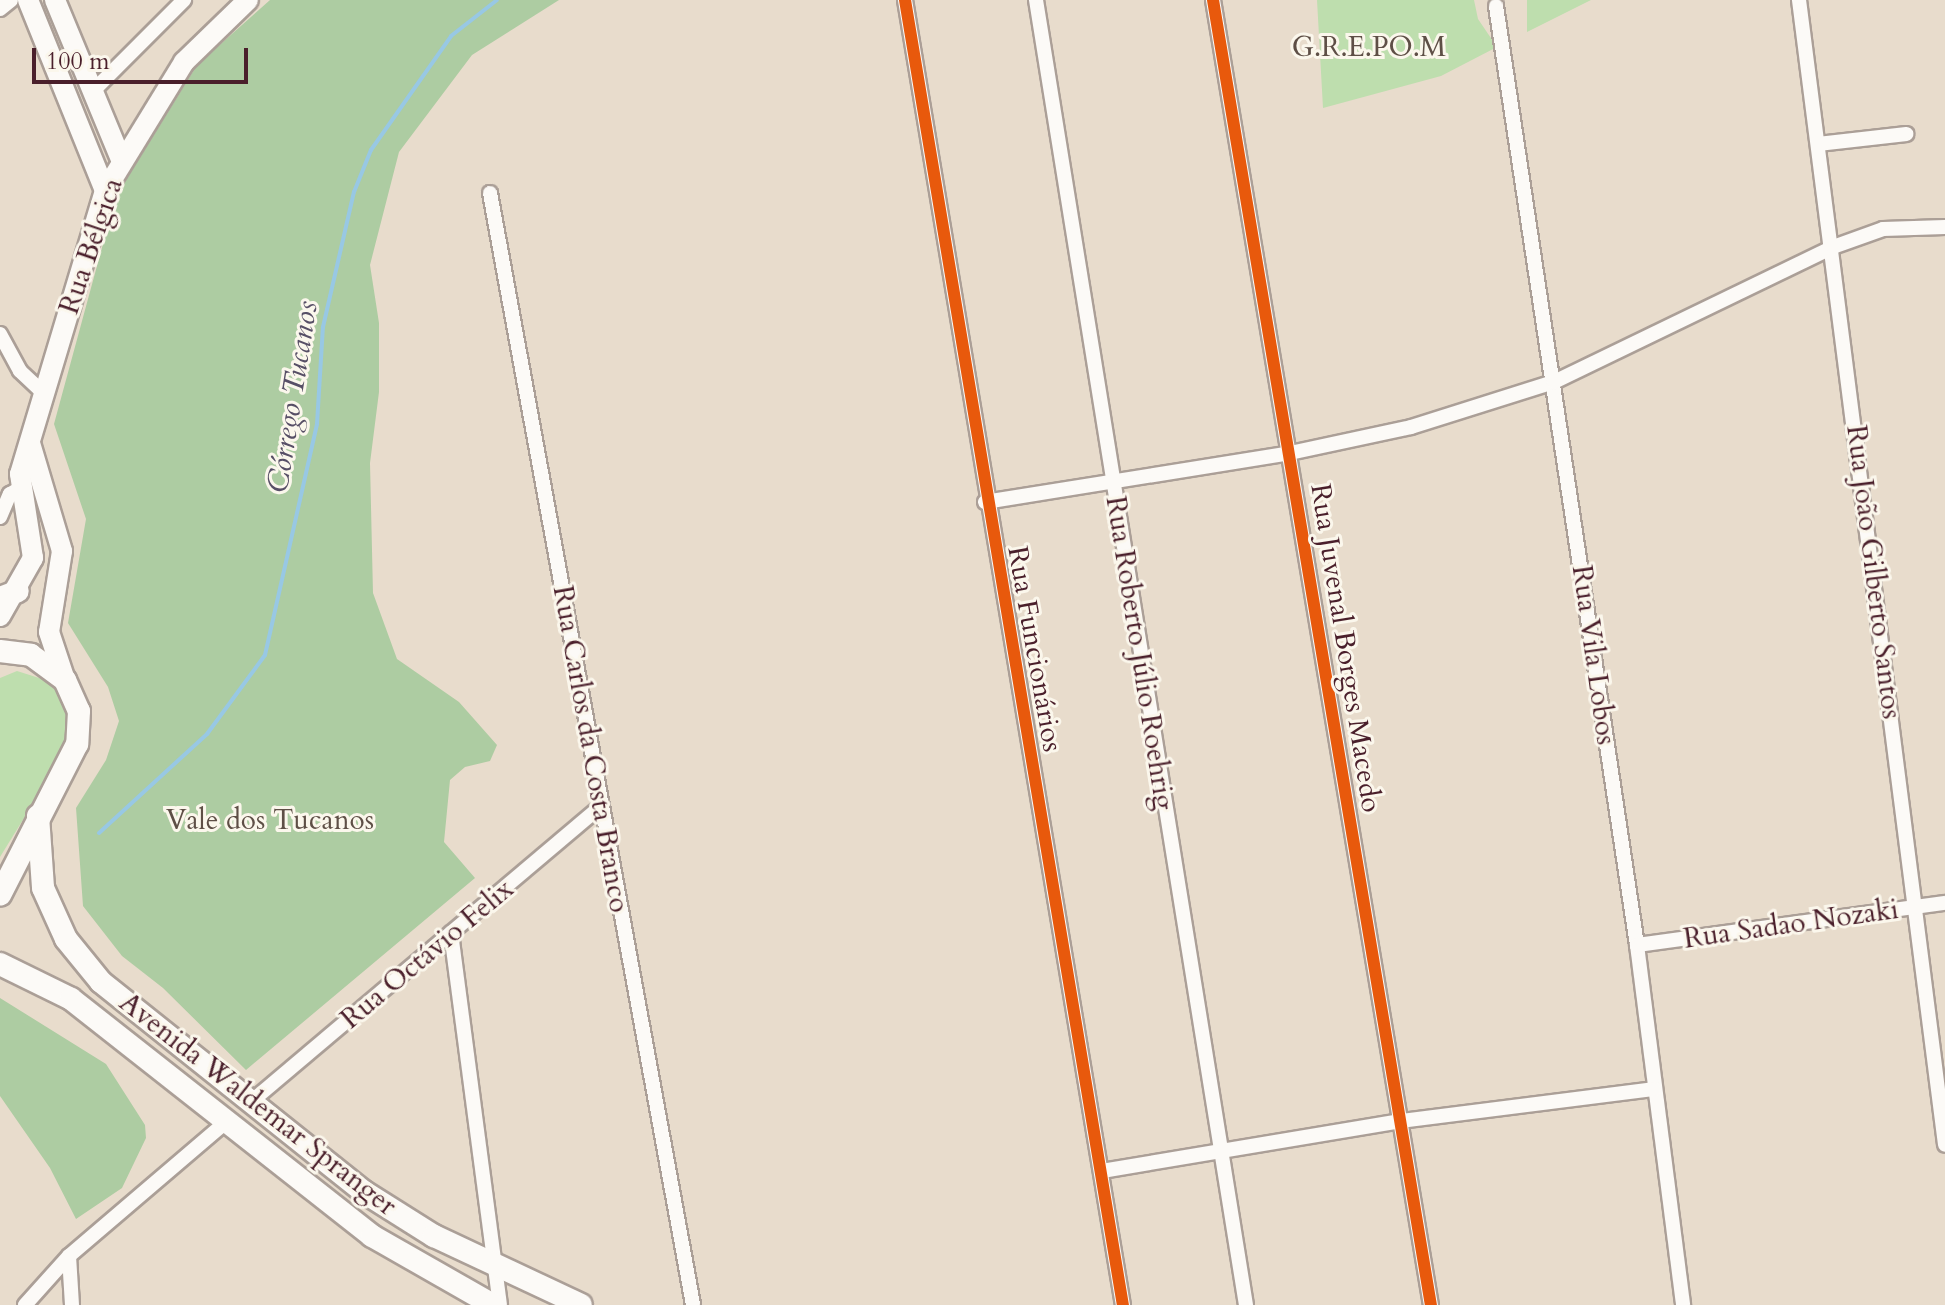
<!DOCTYPE html>
<html>
<head>
<meta charset="utf-8">
<style>
	body { margin:0 }
	#map { position:relative; width:1945px; height:1305px; overflow:hidden; background:#e8dccc; font-family:Cardo,serif }
	div>[style] { position:absolute }
	.green>* { inset:0; background:#bedeae }
	.forest>* { inset:0; background:#adcca2 }
	.stream>* { height:4px; margin:-2px; padding:0 2px; transform-origin:2px; border-radius:2px; background:#98c8e4 }
	.roads { filter:drop-shadow(2px 0 #ab9f97) drop-shadow(-2px 0 #ab9f97) drop-shadow(0 2px #ab9f97) drop-shadow(0 -2px #ab9f97) }
	.street>* { height:14px; margin:-7px; padding:0 7px; transform-origin:7px; border-radius:7px; background:#fcfaf7 }
	.secondary>* { height:20px; margin:-10px; padding:0 10px; transform-origin:10px; border-radius:10px; background:#fcfaf7 }
	.primary>* { height:22px; margin:-11px; padding:0 11px; transform-origin:11px; border-radius:11px; background:#fcfaf7 }
	.cycleway>* { height:12px; margin:-6px; padding:0 6px; transform-origin:6px; border-radius:6px; background:#e8590c }
	span { translate:-50% -50%; white-space:nowrap; text-align:center; line-height:1.15; -webkit-text-stroke:6px #fbf7ec; paint-order:stroke }
	.park-label { font-size:28px; color:#5e4f46 }
	.street-label { font-size:28px; color:#4a1f2b }
	.water-label { font-size:30px; color:#574f66; font-style:italic }
	.scale { position:absolute; left:32px; top:48px; width:216px; height:36px; box-sizing:border-box; border:4px solid #4a1f2b; border-top:0; padding-left:10px; font-size:24px; line-height:28px; white-space:nowrap; color:#4a1f2b; -webkit-text-stroke:6px #fbf7ec; paint-order:stroke }
</style>
</head>
<body>
<div id="map">
	<div class="green">
		<div style="clip-path:polygon(1317px 0,1474px 0,1478px 19px,1497px 47px,1441px 76px,1323px 108px)"></div>
		<div style="clip-path:polygon(1527px 0,1591px 0,1527px 32px)"></div>
		<div style="clip-path:polygon(17px 671px,55px 683px,75px 719px,63px 755px,0 857px,0 678px)"></div>
	</div>
	<div class="forest">
		<div style="clip-path:polygon(270px 0,559px 0,472px 55px,399px 152px,370px 265px,379px 323px,379px 392px,370px 463px,373px 593px,397px 659px,459px 702px,497px 745px,490px 761px,465px 767px,450px 780px,444px 842px,475px 878px,246px 1070px,163px 988px,122px 956px,83px 906px,76px 808px,106px 760px,119px 721px,108px 687px,68px 623px,86px 519px,54px 424px,116px 196px,197px 65px)"></div>
		<div style="clip-path:polygon(0 998px,106px 1064px,145px 1125px,146px 1138px,122px 1188px,76px 1219px,50px 1168px,0 1096px)"></div>
	</div>
	<div class="stream">
		<div style="left:99px;top:833px;width:147px;rotate:-42.5deg"></div>
		<div style="left:207px;top:734px;width:98px;rotate:-53.7deg"></div>
		<div style="left:265px;top:655px;width:237px;rotate:-77.3deg"></div>
		<div style="left:317px;top:424px;width:97px;rotate:-86.5deg"></div>
		<div style="left:323px;top:327px;width:139px;rotate:-77.1deg"></div>
		<div style="left:354px;top:192px;width:45px;rotate:-68deg"></div>
		<div style="left:371px;top:150px;width:139px;rotate:-54.9deg"></div>
		<div style="left:451px;top:36px;width:58px;rotate:-38deg"></div>
	</div>
	<div class="roads">
		<div class="street">
			<div style="left:905px;top:0;width:1323px;rotate:80.52deg"></div>
			<div style="left:1036px;top:0;width:1322px;rotate:80.86deg"></div>
			<div style="left:1213px;top:0;width:1323px;rotate:80.52deg"></div>
			<div style="left:1799px;top:0;width:1154px;rotate:82.73deg"></div>
			<div style="left:1496px;top:6px;width:950px;rotate:81.46deg"></div>
			<div style="left:1637px;top:945px;width:363px;rotate:82.7deg"></div>
			<div style="left:0;top:9px;width:14px;rotate:-39deg"></div>
			<div style="left:93px;top:91px;width:129px;rotate:-45deg"></div>
			<div style="left:1818px;top:144px;width:89px;rotate:-6.5deg"></div>
			<div style="left:490px;top:193px;width:1130px;rotate:79.65deg"></div>
			<div style="left:0;top:334px;width:42px;rotate:61.6deg"></div>
			<div style="left:20px;top:371px;width:33px;rotate:43deg"></div>
			<div style="left:985px;top:502px;width:309px;rotate:-9.1deg"></div>
			<div style="left:1290px;top:453px;width:124px;rotate:-12.1deg"></div>
			<div style="left:1411px;top:427px;width:150px;rotate:-17.5deg"></div>
			<div style="left:1554px;top:382px;width:310px;rotate:-25.8deg"></div>
			<div style="left:1833px;top:247px;width:53px;rotate:-19.8deg"></div>
			<div style="left:1883px;top:229px;width:62px;rotate:-1.8deg"></div>
			<div style="left:0;top:517px;width:25px;rotate:-67deg"></div>
			<div style="left:10px;top:494px;width:10px;rotate:-29deg"></div>
			<div style="left:451px;top:933px;width:375px;rotate:82.5deg"></div>
			<div style="left:1637px;top:945px;width:311px;rotate:-7.8deg"></div>
			<div style="left:252px;top:1101px;width:457px;rotate:-40.2deg"></div>
			<div style="left:1102px;top:1171px;width:303px;rotate:-9.5deg"></div>
			<div style="left:1401px;top:1121px;width:255px;rotate:-7.2deg"></div>
			<div style="left:69px;top:1256px;width:49px;rotate:86.5deg"></div>
			<div style="left:25px;top:1305px;width:66px;rotate:-48.1deg"></div>
			<div style="left:69px;top:1256px;width:206px;rotate:-40.5deg"></div>
		</div>
		<div class="secondary">
			<div style="left:28px;top:0;width:206px;rotate:68deg"></div>
			<div style="left:55px;top:0;width:172px;rotate:67.5deg"></div>
			<div style="left:30px;top:443px;width:113px;rotate:73.5deg"></div>
			<div style="left:62px;top:551px;width:82px;rotate:99.1deg"></div>
			<div style="left:49px;top:632px;width:51px;rotate:71.6deg"></div>
			<div style="left:0;top:616px;width:67px;rotate:-60.4deg"></div>
			<div style="left:33px;top:558px;width:85px;rotate:-98.8deg"></div>
			<div style="left:20px;top:474px;width:295px;rotate:-73.3deg"></div>
			<div style="left:105px;top:191px;width:151px;rotate:-58.5deg"></div>
			<div style="left:184px;top:62px;width:89px;rotate:-44.1deg"></div>
		</div>
		<div class="primary">
			<div style="left:0;top:598px;width:19px;rotate:-21deg"></div>
			<div style="left:0;top:651px;width:31px;rotate:7deg"></div>
			<div style="left:31px;top:655px;width:42px;rotate:36.3deg"></div>
			<div style="left:65px;top:680px;width:34px;rotate:66deg"></div>
			<div style="left:79px;top:711px;width:33px;rotate:93deg"></div>
			<div style="left:77px;top:744px;width:169px;rotate:117deg"></div>
			<div style="left:38px;top:816px;width:72px;rotate:86deg"></div>
			<div style="left:43px;top:888px;width:56px;rotate:65.7deg"></div>
			<div style="left:66px;top:939px;width:55px;rotate:50.9deg"></div>
			<div style="left:101px;top:982px;width:337px;rotate:38.6deg"></div>
			<div style="left:364px;top:1192px;width:83px;rotate:32.2deg"></div>
			<div style="left:434px;top:1236px;width:162px;rotate:25.1deg"></div>
			<div style="left:0;top:964px;width:79px;rotate:26.2deg"></div>
			<div style="left:71px;top:999px;width:383px;rotate:38.2deg"></div>
			<div style="left:372px;top:1236px;width:139px;rotate:29.7deg"></div>
		</div>
	</div>
	<div class="cycleway">
		<div style="left:905px;top:0;width:1323px;rotate:80.52deg"></div>
		<div style="left:1213px;top:0;width:1323px;rotate:80.52deg"></div>
	</div>
	<div class="park-label">
		<span style="left:1369px;top:47px">G.R.E.PO.M</span>
		<span style="left:270px;top:820px">Vale dos Tucanos</span>
	</div>
	<div class="street-label">
		<span style="left:91px;top:246px;rotate:-71deg">Rua Bélgica</span>
		<span style="left:1874px;top:572px;rotate:83deg">Rua João Gilberto Santos</span>
		<span style="left:1346px;top:648px;rotate:81deg">Rua Juvenal Borges Macedo</span>
		<span style="left:1035px;top:649px;rotate:80deg">Rua Funcionários</span>
		<span style="left:1140px;top:653px;rotate:81deg">Rua Roberto Júlio Roehrig</span>
		<span style="left:1594px;top:655px;rotate:82deg">Rua Vila Lobos</span>
		<span style="left:591px;top:749px;rotate:80deg">Rua Carlos da Costa Branco</span>
		<span style="left:1791px;top:924px;rotate:-8deg">Rua Sadao Nozaki</span>
		<span style="left:427px;top:954px;rotate:-40deg">Rua Octávio Felix</span>
		<span style="left:258px;top:1104px;rotate:38deg">Avenida Waldemar Spranger</span>
	</div>
	<div class="water-label">
		<span style="left:293px;top:397px;rotate:-81deg">Córrego Tucanos</span>
	</div>
	<div class="scale">100 m</div>
</div>
</body>
</html>
